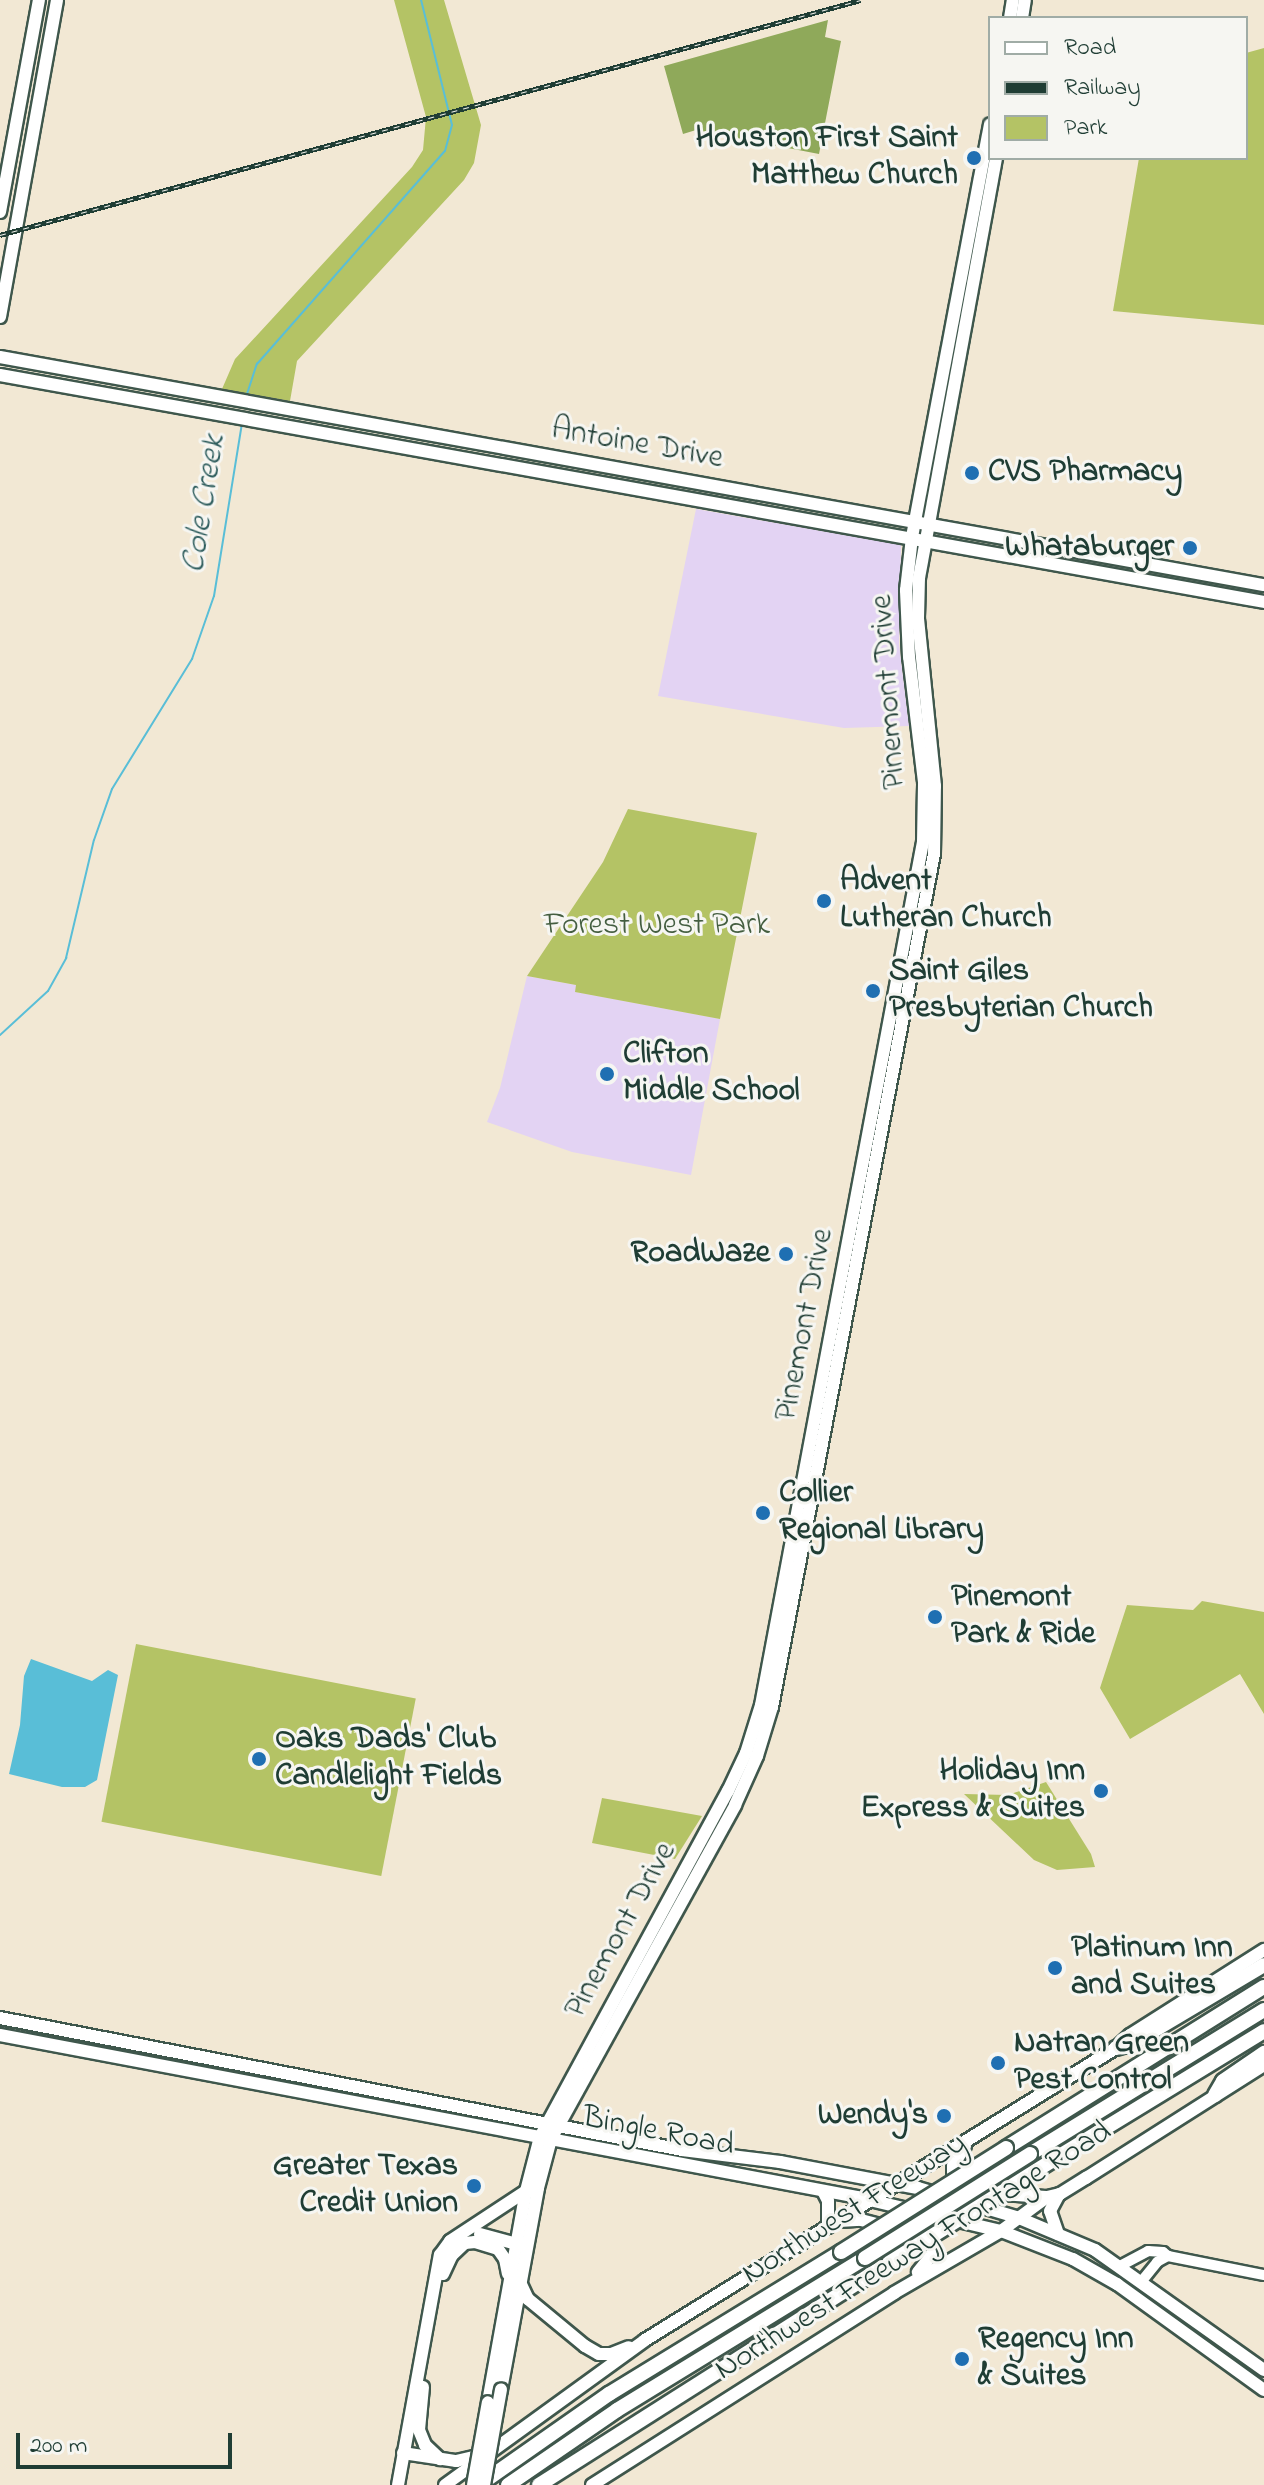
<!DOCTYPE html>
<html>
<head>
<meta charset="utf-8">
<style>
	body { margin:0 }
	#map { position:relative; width:1264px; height:2485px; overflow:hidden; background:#f2e8d4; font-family:"Indie Flower",sans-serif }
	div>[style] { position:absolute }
	.built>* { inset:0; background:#e3d3f3 }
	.green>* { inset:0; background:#b4c365; transform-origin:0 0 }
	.forest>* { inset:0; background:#8fa95a }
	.water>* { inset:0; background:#59bed7 }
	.stream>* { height:2px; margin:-1px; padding:0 1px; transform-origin:1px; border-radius:1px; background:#59bed7 }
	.roads { filter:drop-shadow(2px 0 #3f574c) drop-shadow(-2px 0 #3f574c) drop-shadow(0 2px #3f574c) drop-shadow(0 -2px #3f574c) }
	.minor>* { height:10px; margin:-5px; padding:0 5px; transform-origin:5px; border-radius:5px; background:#fff }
	.major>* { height:12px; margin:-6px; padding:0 6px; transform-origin:6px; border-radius:6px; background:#fff }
	.highway>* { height:14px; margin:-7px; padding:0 7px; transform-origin:7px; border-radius:7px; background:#fff }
	.rail>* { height:5px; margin-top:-2.5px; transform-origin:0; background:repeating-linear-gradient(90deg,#f6f6f2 0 6px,#1f3d34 0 12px); box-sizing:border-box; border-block:2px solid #1f3d34 }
	.bridges { filter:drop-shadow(2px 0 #3f574c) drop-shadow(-2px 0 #3f574c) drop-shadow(0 2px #3f574c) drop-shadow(0 -2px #3f574c) }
	.major-bridge>* { height:12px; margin:-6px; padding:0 6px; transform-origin:6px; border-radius:6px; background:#fff }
	.highway-bridge>* { height:14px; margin:-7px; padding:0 7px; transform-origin:7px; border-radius:7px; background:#fff }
	.dots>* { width:22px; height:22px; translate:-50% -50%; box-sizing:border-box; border:4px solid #f6f6f2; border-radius:50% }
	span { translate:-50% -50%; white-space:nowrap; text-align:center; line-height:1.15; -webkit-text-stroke:6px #f6f6f2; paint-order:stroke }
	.poi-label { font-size:32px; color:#1f3d34; font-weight:700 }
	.right { translate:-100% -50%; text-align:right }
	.left { translate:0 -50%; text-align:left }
	.street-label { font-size:32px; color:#1f3d34 }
	.park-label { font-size:32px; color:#445e40 }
	.water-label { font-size:34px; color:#2e5d5d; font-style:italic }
	.legend { position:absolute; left:988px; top:16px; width:260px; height:144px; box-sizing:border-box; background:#f6f6f2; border:2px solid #a0aca6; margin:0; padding:10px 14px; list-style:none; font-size:24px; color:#1f3d34 }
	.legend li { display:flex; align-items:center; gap:16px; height:40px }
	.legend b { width:40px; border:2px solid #a0aca6 }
	.scale { position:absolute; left:16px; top:2433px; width:216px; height:36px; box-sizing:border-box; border:4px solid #1f3d34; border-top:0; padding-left:10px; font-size:24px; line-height:28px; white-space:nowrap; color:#1f3d34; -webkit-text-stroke:6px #f6f6f2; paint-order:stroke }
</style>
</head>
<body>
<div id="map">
	<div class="built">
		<div style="clip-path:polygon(696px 509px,901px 545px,899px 644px,909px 726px,844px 728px,658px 696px)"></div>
		<div style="clip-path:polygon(527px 976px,576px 985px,576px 992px,720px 1019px,691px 1175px,572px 1152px,487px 1122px,500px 1088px)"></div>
	</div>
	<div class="green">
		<div style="clip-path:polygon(394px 0,444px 0,481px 125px,474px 163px,464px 180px,297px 361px,290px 401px,222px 389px,235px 359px,412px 167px,423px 150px,426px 117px)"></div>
		<div style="clip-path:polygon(1264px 48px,1264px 325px,1113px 311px,1139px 158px,1246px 158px,1246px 53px)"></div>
		<div style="clip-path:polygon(628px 809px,757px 833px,720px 1019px,575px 992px,576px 985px,527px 976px,603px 862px)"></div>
		<div style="clip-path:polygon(1202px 1601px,1264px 1612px,1264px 1714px,1240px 1674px,1130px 1739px,1100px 1688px,1127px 1605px,1193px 1610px)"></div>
		<div style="left:136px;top:1644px;width:285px;height:181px;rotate:11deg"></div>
		<div style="clip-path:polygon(1046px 1782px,1091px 1854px,1095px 1867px,1057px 1870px,1034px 1860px,964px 1794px,1008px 1795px)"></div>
		<div style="clip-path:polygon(602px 1798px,702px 1816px,675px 1859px,592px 1843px)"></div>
	</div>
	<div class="forest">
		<div style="clip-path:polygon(828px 20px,825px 37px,841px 41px,819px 154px,696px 130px,683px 134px,664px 66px)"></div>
	</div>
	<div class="water">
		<div style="clip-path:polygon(31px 1659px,92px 1681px,108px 1670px,118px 1675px,97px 1780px,85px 1787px,62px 1787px,9px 1774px,20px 1725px,24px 1676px)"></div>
	</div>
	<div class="stream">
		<div style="left:247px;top:394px;width:32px;rotate:-72deg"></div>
		<div style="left:257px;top:364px;width:284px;rotate:-48.6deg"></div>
		<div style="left:445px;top:151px;width:27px;rotate:-75deg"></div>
		<div style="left:452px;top:125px;width:129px;rotate:-103.9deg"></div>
		<div style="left:0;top:1035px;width:65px;rotate:-42.5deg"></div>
		<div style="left:48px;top:991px;width:38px;rotate:-61deg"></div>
		<div style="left:66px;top:958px;width:121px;rotate:-76.7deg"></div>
		<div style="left:94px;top:840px;width:54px;rotate:-70.6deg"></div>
		<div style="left:112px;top:789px;width:153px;rotate:-58.4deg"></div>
		<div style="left:192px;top:659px;width:67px;rotate:-70.8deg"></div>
		<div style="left:214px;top:596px;width:174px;rotate:-80.8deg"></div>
	</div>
	<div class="roads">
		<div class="minor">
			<div style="left:1120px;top:2266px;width:32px;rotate:-28deg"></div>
			<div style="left:1148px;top:2251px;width:15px;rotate:4deg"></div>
			<div style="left:1163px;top:2252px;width:6px;rotate:39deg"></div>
			<div style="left:1141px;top:2282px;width:26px;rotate:-51deg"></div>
			<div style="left:1157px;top:2262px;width:13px;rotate:-29deg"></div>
			<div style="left:1168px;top:2256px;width:98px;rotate:11.2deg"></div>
		</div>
		<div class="major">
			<div style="left:1010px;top:18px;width:18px;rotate:-81deg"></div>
			<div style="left:1022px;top:18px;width:18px;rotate:-81deg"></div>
			<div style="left:0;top:212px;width:216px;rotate:-79.6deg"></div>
			<div style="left:0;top:317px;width:322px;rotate:-79.8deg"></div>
			<div style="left:0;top:357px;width:1284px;rotate:10.23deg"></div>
			<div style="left:0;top:375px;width:1284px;rotate:10.18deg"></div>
			<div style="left:0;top:2018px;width:695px;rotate:10.95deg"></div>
			<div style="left:682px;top:2150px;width:99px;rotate:7deg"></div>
			<div style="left:780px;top:2162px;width:140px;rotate:10.7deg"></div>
			<div style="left:918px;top:2188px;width:105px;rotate:16.5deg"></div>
			<div style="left:1019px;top:2218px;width:82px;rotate:22.8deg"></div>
			<div style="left:1095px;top:2250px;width:207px;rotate:35.4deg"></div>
			<div style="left:0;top:2035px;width:872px;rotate:10.7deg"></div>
			<div style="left:857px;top:2197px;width:148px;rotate:13.3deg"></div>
			<div style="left:1001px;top:2231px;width:77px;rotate:21.3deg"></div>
			<div style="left:1073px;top:2259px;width:51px;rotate:29.6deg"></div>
			<div style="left:1117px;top:2284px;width:181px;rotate:35.8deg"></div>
			<div style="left:965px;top:2146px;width:23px;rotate:121deg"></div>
			<div style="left:953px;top:2166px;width:6px;rotate:90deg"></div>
			<div style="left:953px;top:2172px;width:11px;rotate:52deg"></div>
			<div style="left:960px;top:2181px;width:43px;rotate:17.6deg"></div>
			<div style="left:1001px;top:2194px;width:45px;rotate:3.8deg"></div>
			<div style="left:823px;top:2191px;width:11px;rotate:63deg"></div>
			<div style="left:828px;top:2201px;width:26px;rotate:90deg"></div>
			<div style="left:839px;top:2221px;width:22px;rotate:-3deg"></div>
			<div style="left:861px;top:2220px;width:64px;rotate:14.5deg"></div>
			<div style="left:923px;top:2236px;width:6px;rotate:45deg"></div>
			<div style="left:927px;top:2240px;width:16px;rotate:76deg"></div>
			<div style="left:931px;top:2256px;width:21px;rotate:129deg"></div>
			<div style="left:480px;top:2234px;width:46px;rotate:15.3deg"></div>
			<div style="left:1058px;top:2234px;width:24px;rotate:-109deg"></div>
			<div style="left:1050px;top:2211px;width:19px;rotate:-62deg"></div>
			<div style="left:443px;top:2274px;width:21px;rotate:-65deg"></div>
			<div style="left:452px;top:2255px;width:18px;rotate:-43deg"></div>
			<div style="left:465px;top:2243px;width:10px;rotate:-6deg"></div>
			<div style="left:475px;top:2242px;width:24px;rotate:17deg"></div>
			<div style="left:498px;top:2249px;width:12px;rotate:55deg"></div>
			<div style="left:505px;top:2259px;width:15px;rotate:79deg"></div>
			<div style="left:520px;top:2282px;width:19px;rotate:65deg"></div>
			<div style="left:528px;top:2299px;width:74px;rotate:39.5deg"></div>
			<div style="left:585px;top:2346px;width:16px;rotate:30deg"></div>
			<div style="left:599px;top:2354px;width:12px"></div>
			<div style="left:611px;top:2354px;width:19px;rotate:-21deg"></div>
			<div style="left:423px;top:2387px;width:43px;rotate:95.3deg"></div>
			<div style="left:419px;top:2430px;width:16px;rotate:68deg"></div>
			<div style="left:425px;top:2445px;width:21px;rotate:43deg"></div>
			<div style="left:501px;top:2390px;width:205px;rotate:-79.6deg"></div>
			<div style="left:538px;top:2188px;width:51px;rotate:-75.1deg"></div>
			<div style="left:551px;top:2139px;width:381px;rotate:-61.1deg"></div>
			<div style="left:735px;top:1805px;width:54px;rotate:-65.8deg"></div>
			<div style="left:757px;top:1756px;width:51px;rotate:-73deg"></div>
			<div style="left:772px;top:1707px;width:868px;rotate:-79.25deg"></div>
			<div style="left:934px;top:854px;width:68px;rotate:-89.2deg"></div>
			<div style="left:935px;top:786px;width:169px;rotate:-95.8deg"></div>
			<div style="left:918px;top:618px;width:40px;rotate:-88.6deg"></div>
			<div style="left:919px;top:578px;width:427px;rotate:-79.6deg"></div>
			<div style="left:488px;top:2402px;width:214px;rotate:-79.8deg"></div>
			<div style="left:526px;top:2191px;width:56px;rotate:-75.5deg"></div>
			<div style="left:540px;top:2137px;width:394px;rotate:-61.5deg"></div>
			<div style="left:728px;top:1791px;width:42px;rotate:-64.7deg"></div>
			<div style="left:746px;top:1753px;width:50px;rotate:-72.6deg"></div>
			<div style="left:761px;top:1705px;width:878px;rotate:-79.37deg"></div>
			<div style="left:923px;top:842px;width:60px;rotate:-89deg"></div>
			<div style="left:924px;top:782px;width:126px;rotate:-96.8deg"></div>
			<div style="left:909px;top:657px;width:67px;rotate:-92.6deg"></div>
			<div style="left:906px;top:590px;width:53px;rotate:-83.5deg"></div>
			<div style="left:912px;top:537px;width:420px;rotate:-79.3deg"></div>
			<div style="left:403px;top:2453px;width:54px;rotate:8.6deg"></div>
			<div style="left:456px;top:2461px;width:22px;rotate:-13deg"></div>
			<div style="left:398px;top:2485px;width:234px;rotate:-79.7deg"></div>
			<div style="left:440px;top:2255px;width:17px;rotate:-54deg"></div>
			<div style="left:450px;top:2241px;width:91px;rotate:-33.3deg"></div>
			<div style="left:445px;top:2485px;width:247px;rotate:-35.9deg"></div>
			<div style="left:645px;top:2340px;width:554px;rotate:-31.8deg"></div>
			<div style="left:1116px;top:2048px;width:19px;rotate:-43deg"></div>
			<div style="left:1130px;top:2035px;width:159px;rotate:-32.4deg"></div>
			<div style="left:592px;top:2485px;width:358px;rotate:-32.4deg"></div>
			<div style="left:894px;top:2293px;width:124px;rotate:-30.1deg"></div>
			<div style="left:1001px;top:2231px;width:57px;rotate:-36.5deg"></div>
			<div style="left:1047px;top:2197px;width:13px;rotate:-13deg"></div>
			<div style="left:1060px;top:2194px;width:31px;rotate:-32deg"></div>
			<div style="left:1086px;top:2178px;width:211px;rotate:-32.4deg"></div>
		</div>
		<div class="highway">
			<div style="left:1116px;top:2048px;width:18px;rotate:-16deg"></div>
			<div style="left:1133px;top:2043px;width:152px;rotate:-30.8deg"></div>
			<div style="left:1215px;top:2095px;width:16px;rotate:-60deg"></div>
			<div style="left:1223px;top:2081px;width:50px;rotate:-34.3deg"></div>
			<div style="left:1006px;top:2148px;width:304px;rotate:-32deg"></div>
			<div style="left:1030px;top:2154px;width:275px;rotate:-31.6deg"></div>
			<div style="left:1053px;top:2160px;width:247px;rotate:-31.4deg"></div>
			<div style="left:479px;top:2485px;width:159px;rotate:-35deg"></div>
			<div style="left:609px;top:2394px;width:272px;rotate:-31.5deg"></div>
			<div style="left:508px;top:2485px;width:132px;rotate:-34.5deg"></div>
			<div style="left:617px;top:2410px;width:291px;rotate:-31.5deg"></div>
			<div style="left:539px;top:2485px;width:414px;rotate:-32.4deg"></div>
		</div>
	</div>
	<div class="rail">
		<div style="left:0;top:235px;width:892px;rotate:-15.27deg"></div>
	</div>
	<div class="bridges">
		<div class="major-bridge">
			<div style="left:473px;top:2485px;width:84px;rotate:-79.8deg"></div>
			<div style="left:484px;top:2485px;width:97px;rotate:-79.9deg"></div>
		</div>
		<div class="highway-bridge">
			<div style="left:841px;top:2252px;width:195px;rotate:-32.2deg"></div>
			<div style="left:865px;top:2258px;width:195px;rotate:-32.2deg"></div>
			<div style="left:889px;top:2263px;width:194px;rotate:-32.1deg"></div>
		</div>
	</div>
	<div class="dots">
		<div style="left:974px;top:158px;background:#1f6fb2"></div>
		<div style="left:972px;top:473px;background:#1f6fb2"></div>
		<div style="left:1190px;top:548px;background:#1f6fb2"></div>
		<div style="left:824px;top:901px;background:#1f6fb2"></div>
		<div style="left:873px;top:991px;background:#1f6fb2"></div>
		<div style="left:607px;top:1074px;background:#1f6fb2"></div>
		<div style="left:786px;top:1254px;background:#1f6fb2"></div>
		<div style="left:763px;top:1513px;background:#1f6fb2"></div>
		<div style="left:935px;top:1617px;background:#1f6fb2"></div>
		<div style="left:259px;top:1759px;background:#1f6fb2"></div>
		<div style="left:1101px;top:1791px;background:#1f6fb2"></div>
		<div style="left:1055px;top:1968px;background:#1f6fb2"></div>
		<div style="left:998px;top:2063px;background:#1f6fb2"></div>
		<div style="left:944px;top:2116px;background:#1f6fb2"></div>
		<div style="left:474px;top:2186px;background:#1f6fb2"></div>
		<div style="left:962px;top:2359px;background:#1f6fb2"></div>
	</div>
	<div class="poi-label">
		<span class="right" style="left:958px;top:158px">Houston First Saint<br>Matthew Church</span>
		<span class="left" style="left:988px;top:473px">CVS Pharmacy</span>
		<span class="right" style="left:1174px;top:548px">Whataburger</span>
		<span class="left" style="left:840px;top:901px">Advent<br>Lutheran Church</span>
		<span class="left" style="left:889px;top:991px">Saint Giles<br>Presbyterian Church</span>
		<span class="left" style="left:623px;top:1074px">Clifton<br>Middle School</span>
		<span class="right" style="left:770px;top:1254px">RoadWaze</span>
		<span class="left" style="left:779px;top:1513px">Collier<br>Regional Library</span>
		<span class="left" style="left:951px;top:1617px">Pinemont<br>Park &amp; Ride</span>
		<span class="left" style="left:275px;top:1759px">Oaks Dads' Club<br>Candlelight Fields</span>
		<span class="right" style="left:1085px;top:1791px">Holiday Inn<br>Express &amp; Suites</span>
		<span class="left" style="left:1071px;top:1968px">Platinum Inn<br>and Suites</span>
		<span class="left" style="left:1014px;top:2063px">Natran Green<br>Pest Control</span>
		<span class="right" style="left:928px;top:2116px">Wendy's</span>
		<span class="right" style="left:458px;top:2186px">Greater Texas<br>Credit Union</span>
		<span class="left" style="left:978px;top:2359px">Regency Inn<br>&amp; Suites</span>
	</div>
	<div class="street-label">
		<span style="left:637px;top:445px;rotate:10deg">Antoine Drive</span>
		<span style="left:890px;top:692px;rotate:-94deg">Pinemont Drive</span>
		<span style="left:806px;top:1325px;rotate:-79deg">Pinemont Drive</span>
		<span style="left:622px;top:1931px;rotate:-61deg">Pinemont Drive</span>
		<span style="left:658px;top:2133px;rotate:11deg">Bingle Road</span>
		<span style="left:855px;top:2210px;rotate:-32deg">Northwest Freeway</span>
		<span style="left:914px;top:2252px;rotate:-32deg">Northwest Freeway Frontage Road</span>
	</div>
	<div class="park-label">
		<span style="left:657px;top:926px">Forest West Park</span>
	</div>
	<div class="water-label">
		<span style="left:205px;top:504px;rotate:-81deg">Cole Creek</span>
	</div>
	<ul class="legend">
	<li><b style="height:10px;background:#fff"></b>Road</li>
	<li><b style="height:10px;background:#1f3d34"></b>Railway</li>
	<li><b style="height:22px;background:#b4c365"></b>Park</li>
	</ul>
	<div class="scale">200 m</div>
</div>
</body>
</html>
